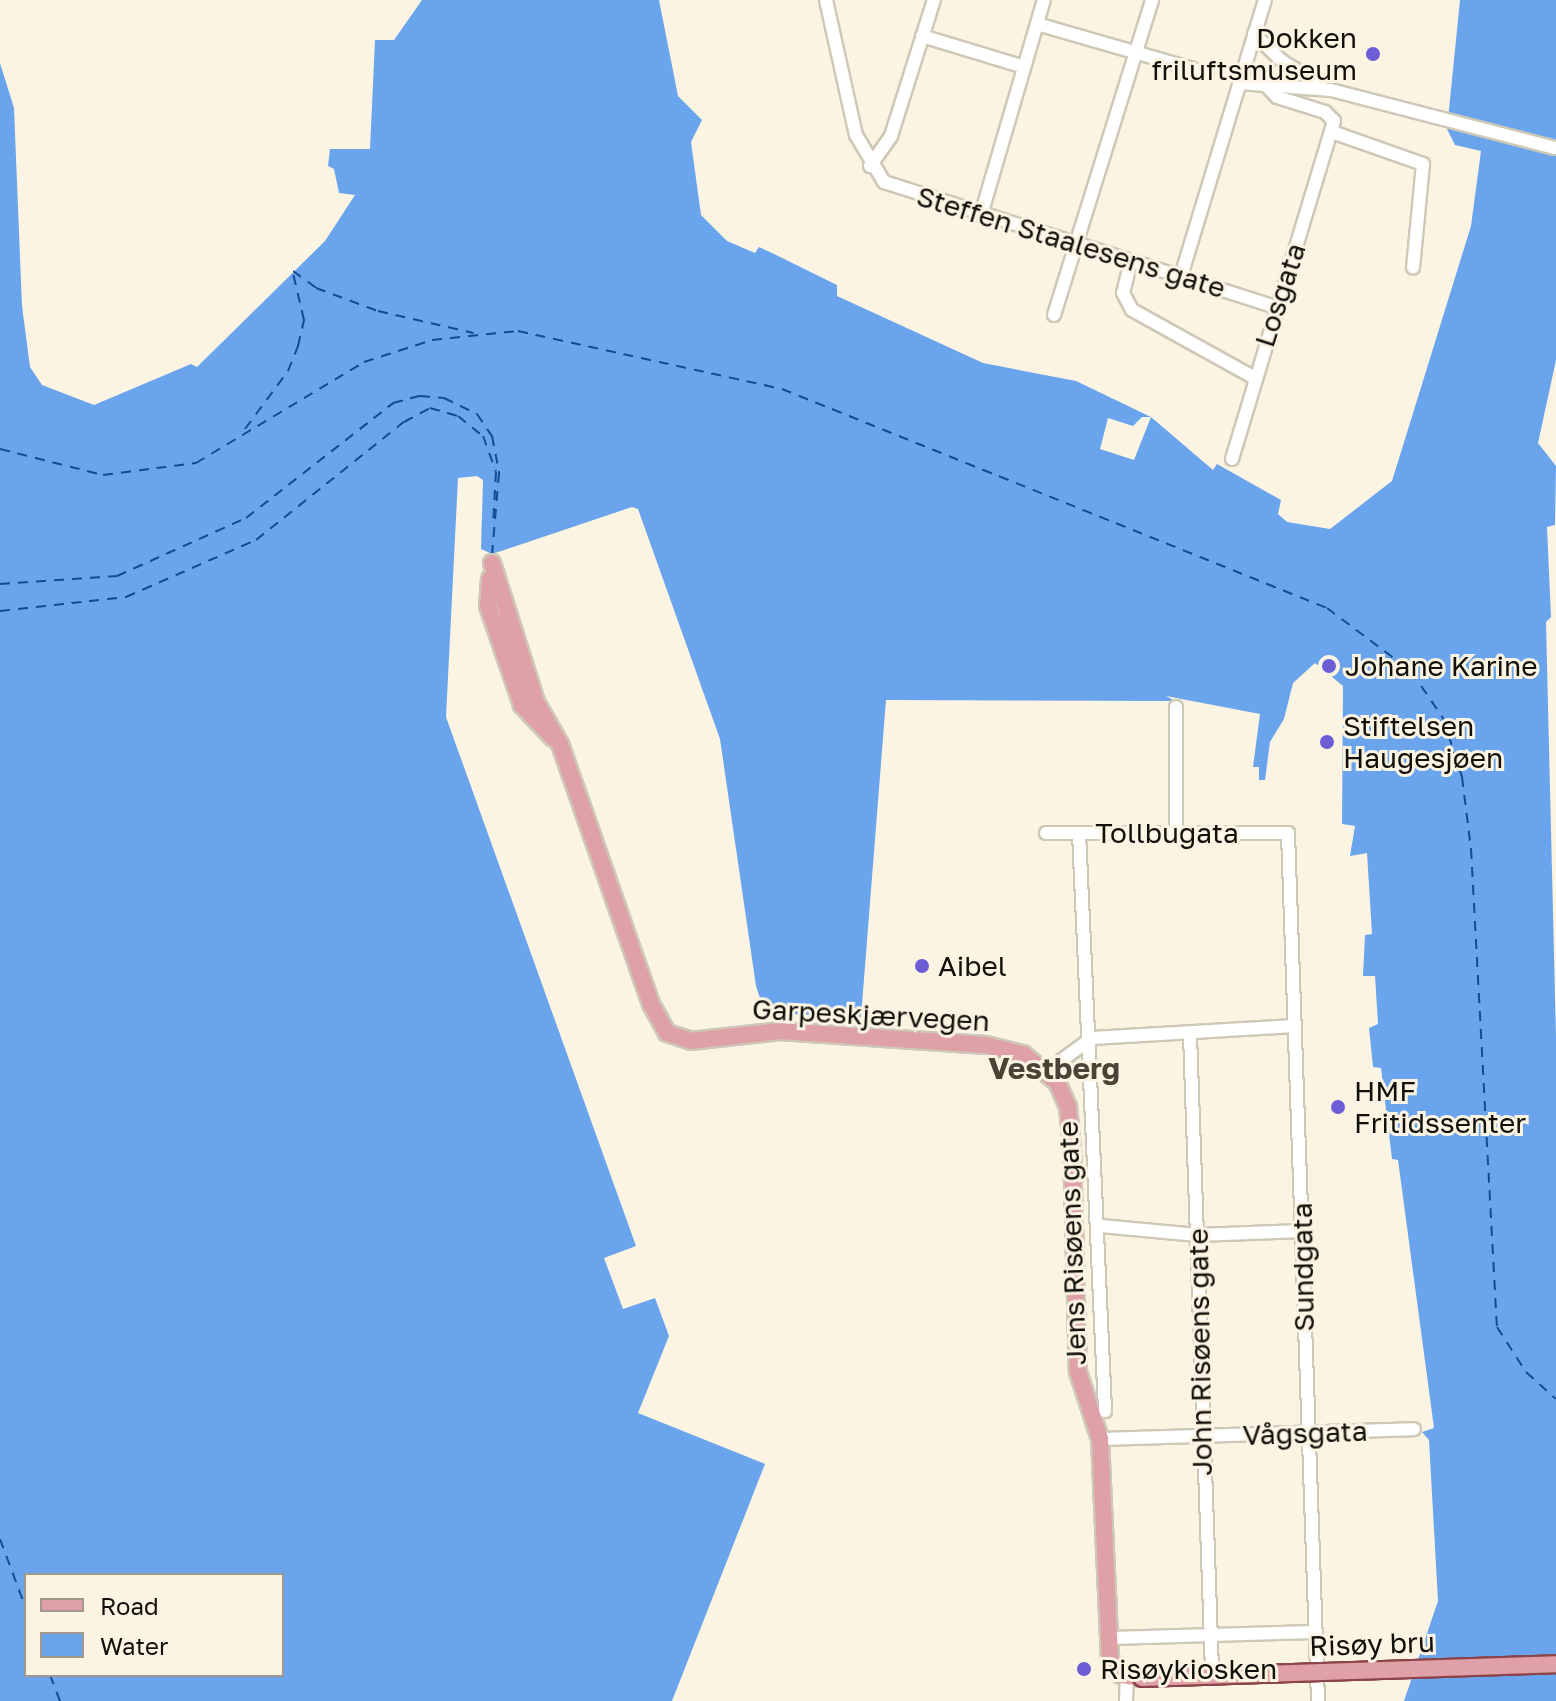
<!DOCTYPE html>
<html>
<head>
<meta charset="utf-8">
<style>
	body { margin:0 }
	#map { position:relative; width:1556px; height:1701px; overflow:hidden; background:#fbf4e3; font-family:"Golos Text",sans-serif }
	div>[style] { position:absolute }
	.water>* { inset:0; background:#6aa4ed }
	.pier>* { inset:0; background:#fbf4e3 }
	.ferry>* { height:2px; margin-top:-1px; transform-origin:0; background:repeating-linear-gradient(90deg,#114c8e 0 10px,transparent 0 18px) }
	.roads { filter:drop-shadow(2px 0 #cec8b7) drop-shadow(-2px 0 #cec8b7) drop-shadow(0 2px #cec8b7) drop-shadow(0 -2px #cec8b7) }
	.minor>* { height:12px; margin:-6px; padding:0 6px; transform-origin:6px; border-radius:6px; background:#fff }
	.major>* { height:16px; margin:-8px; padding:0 8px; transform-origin:8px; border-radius:8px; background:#e0a0a7 }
	.bridges { filter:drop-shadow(2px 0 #8b454a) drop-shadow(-2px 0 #8b454a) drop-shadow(0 2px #8b454a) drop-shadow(0 -2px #8b454a) }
	.major-bridge>* { height:16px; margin:-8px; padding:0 8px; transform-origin:8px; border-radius:8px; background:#e0a0a7 }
	.dots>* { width:22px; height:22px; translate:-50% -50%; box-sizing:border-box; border:4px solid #fbf4e3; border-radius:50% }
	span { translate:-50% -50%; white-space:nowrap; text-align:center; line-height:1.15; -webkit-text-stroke:6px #fbf4e3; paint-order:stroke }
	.poi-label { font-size:28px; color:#12100a }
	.right { translate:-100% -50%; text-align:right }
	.left { translate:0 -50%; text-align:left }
	.street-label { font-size:28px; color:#12100a }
	.neighbourhood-label { font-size:30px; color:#484334; font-weight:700 }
	.legend { position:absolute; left:24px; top:1573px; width:260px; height:104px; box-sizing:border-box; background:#fbf4e3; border:2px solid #9e998c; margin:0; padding:10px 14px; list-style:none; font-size:24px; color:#12100a }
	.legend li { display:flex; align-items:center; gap:16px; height:40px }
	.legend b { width:40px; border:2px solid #9e998c }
</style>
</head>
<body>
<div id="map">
	<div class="water">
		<div style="clip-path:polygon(evenodd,422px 0,659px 0,678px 96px,702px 120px,691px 142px,701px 215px,727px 241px,755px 253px,759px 247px,772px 253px,837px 285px,837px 296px,983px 363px,1076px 381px,1151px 417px,1213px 470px,1217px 464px,1281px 500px,1278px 514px,1287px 522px,1330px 529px,1392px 481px,1471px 226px,1481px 151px,1455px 145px,1447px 129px,1460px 0,1556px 0,1556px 360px,1538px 443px,1556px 466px,1555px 525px,1547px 527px,1551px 617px,1546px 622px,1556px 1037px,1556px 1701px,1404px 1701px,1438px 1601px,1429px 1440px,1422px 1432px,1434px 1428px,1398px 1160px,1392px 1159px,1381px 1068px,1373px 1067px,1369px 1028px,1378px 1024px,1375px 976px,1363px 976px,1365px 935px,1372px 934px,1367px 853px,1350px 856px,1355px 826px,1342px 824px,1343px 686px,1315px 663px,1293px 683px,1284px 719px,1270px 742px,1265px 780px,1259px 780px,1259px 767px,1253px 767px,1260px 714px,1166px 696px,1175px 701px,886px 700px,861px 1017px,765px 1013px,756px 986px,720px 739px,638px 509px,632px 507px,492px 554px,481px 549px,483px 480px,477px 476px,458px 478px,446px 717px,636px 1246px,604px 1258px,623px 1309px,655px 1298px,669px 1336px,638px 1413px,765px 1464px,672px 1701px,0 1701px,0 63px,14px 108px,22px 306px,30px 367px,42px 385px,94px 405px,191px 364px,197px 367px,325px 241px,355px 195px,339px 193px,334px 169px,328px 166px,330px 149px,370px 149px,375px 40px,394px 40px,422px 0,26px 1575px,282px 1575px,282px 1675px,26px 1675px,26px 1575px)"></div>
	</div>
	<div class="pier">
		<div style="clip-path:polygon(1142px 417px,1151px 417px,1134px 460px,1100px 449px,1108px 418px,1133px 426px)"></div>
	</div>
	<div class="ferry">
		<div style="left:293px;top:271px;width:29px;rotate:36deg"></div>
		<div style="left:316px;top:288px;width:66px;rotate:20.4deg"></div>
		<div style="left:378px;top:311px;width:98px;rotate:13deg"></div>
		<div style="left:245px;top:429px;width:72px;rotate:-53.4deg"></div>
		<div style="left:288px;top:371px;width:27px;rotate:-68deg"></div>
		<div style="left:298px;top:346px;width:27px;rotate:-77deg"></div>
		<div style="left:304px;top:320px;width:48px;rotate:-103.2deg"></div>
		<div style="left:0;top:449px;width:106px;rotate:14.2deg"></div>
		<div style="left:103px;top:475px;width:94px;rotate:-7.4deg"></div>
		<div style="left:196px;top:463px;width:196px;rotate:-31deg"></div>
		<div style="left:364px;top:362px;width:71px;rotate:-17.9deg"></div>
		<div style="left:432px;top:340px;width:86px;rotate:-6deg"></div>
		<div style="left:518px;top:331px;width:270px;rotate:12.4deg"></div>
		<div style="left:782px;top:389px;width:587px;rotate:21.89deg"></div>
		<div style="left:1327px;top:608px;width:105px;rotate:36.9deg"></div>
		<div style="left:1411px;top:671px;width:57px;rotate:55.8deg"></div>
		<div style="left:1443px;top:718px;width:62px;rotate:72.1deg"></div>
		<div style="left:1462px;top:777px;width:73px;rotate:82.9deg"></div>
		<div style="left:1471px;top:849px;width:479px;rotate:86.9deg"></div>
		<div style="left:1497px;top:1327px;width:54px;rotate:57.2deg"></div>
		<div style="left:1526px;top:1372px;width:40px;rotate:42deg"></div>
		<div style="left:0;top:584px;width:117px;rotate:-3.9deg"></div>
		<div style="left:117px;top:576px;width:141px;rotate:-24.2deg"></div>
		<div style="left:246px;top:518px;width:187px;rotate:-38deg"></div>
		<div style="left:393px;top:403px;width:28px;rotate:-15deg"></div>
		<div style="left:420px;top:396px;width:24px;rotate:5deg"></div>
		<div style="left:444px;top:398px;width:37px;rotate:26deg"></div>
		<div style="left:477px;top:414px;width:27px;rotate:56deg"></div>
		<div style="left:492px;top:436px;width:38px;rotate:79deg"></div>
		<div style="left:499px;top:473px;width:81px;rotate:94.9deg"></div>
		<div style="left:0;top:611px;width:127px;rotate:-6.3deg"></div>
		<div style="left:126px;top:597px;width:142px;rotate:-23.7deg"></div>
		<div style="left:256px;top:540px;width:189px;rotate:-38.6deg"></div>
		<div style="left:404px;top:422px;width:30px;rotate:-28deg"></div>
		<div style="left:430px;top:408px;width:29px;rotate:16deg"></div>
		<div style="left:458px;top:416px;width:32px;rotate:39deg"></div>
		<div style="left:483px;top:436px;width:38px;rotate:70deg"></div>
		<div style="left:496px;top:472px;width:53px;rotate:93.2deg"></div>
		<div style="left:0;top:1539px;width:75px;rotate:69.6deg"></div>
		<div style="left:50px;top:1675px;width:28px;rotate:69deg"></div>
	</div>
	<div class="roads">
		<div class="minor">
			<div style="left:826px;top:0;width:138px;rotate:77.5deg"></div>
			<div style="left:856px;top:135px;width:55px;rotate:59.2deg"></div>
			<div style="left:884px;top:182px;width:414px;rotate:17.7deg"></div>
			<div style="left:1037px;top:24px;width:177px;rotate:16.1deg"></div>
			<div style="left:1254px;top:34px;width:40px;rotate:44deg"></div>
			<div style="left:1283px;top:62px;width:44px;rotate:31.2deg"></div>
			<div style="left:922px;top:36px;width:107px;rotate:16.9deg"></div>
			<div style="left:1239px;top:83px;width:92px;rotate:4.4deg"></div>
			<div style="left:1331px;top:90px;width:232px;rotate:14.5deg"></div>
			<div style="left:1332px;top:132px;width:96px;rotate:19.4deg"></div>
			<div style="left:1423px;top:164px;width:104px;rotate:95.5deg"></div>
			<div style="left:870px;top:166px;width:37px;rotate:-55deg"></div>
			<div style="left:891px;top:136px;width:143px;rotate:-72.5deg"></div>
			<div style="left:981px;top:215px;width:224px;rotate:-73.7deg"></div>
			<div style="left:1131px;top:261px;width:33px;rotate:104deg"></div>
			<div style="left:1123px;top:293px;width:19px;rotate:62deg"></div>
			<div style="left:1132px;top:310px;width:138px;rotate:29deg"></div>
			<div style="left:1181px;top:276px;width:288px;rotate:-73.1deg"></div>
			<div style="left:1054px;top:315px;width:330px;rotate:-72.7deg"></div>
			<div style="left:1232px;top:459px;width:353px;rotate:-73.2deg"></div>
			<div style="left:1334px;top:121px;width:13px;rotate:-135deg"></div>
			<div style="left:1325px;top:112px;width:50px;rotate:-162.6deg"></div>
			<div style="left:1277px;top:97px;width:18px;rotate:-133deg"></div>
			<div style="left:1176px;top:831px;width:124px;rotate:-90deg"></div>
			<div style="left:1046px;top:833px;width:242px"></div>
			<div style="left:1288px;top:833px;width:869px;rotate:88.02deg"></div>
			<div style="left:1079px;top:833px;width:579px;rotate:87.42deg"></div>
			<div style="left:1190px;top:1034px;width:636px;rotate:88.02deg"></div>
			<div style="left:1092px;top:1038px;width:203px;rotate:-3.4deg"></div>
			<div style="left:1047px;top:1071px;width:56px;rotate:-36.3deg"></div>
			<div style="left:1101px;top:1226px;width:97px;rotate:5.3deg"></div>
			<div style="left:1198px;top:1235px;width:104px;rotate:-2.2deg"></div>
			<div style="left:1100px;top:1439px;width:314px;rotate:-1.8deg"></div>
			<div style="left:1109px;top:1638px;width:206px;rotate:-1.7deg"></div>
			<div style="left:1126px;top:1701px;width:24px;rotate:-88deg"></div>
		</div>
		<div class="major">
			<div style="left:492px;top:563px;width:146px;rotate:72.4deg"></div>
			<div style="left:536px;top:702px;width:48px;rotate:60.3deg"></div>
			<div style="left:560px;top:744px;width:275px;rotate:70.7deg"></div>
			<div style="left:651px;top:1004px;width:33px;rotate:61deg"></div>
			<div style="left:667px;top:1033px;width:25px;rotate:18deg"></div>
			<div style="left:691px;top:1041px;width:90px;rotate:-6.4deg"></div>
			<div style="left:780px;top:1031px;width:206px;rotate:3.9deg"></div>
			<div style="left:986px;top:1045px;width:38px;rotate:14deg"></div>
			<div style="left:1023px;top:1054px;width:44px;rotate:39.5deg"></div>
			<div style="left:1057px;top:1082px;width:27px;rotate:66deg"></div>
			<div style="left:1068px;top:1107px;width:40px;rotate:84.3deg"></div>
			<div style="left:1072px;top:1147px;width:225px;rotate:88.5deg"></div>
			<div style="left:1078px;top:1372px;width:71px;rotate:71.8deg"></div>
			<div style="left:1100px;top:1439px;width:220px;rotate:87.4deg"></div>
			<div style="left:1110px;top:1659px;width:19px;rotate:55deg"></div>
			<div style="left:1121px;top:1675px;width:21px;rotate:8deg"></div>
			<div style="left:490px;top:579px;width:27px;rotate:94deg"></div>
			<div style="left:488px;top:606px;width:105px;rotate:71deg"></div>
			<div style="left:522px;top:705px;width:45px;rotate:46.8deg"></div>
		</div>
	</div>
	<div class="bridges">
		<div class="major-bridge">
			<div style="left:1142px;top:1678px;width:414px;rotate:-1.9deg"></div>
		</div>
	</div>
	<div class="dots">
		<div style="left:1373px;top:54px;background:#6c5dd7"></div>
		<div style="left:1329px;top:666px;background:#6c5dd7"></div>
		<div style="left:1327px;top:742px;background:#6c5dd7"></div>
		<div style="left:922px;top:966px;background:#6c5dd7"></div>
		<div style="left:1338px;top:1107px;background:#6c5dd7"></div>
		<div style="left:1084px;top:1669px;background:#6c5dd7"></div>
	</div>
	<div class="poi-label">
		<span class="right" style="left:1357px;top:54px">Dokken<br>friluftsmuseum</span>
		<span class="left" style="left:1345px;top:666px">Johane Karine</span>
		<span class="left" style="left:1343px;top:742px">Stiftelsen<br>Haugesjøen</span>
		<span class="left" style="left:938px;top:966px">Aibel</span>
		<span class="left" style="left:1354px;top:1107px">HMF<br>Fritidssenter</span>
		<span class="left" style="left:1100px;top:1669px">Risøykiosken</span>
	</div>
	<div class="street-label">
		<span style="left:1071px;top:242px;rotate:17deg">Steffen Staalesens gate</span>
		<span style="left:1280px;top:295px;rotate:-72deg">Losgata</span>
		<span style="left:1167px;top:833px">Tollbugata</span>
		<span style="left:871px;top:1015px;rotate:3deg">Garpeskjærvegen</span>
		<span style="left:1072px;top:1243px;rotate:-92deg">Jens Risøens gate</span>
		<span style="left:1303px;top:1267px;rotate:-91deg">Sundgata</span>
		<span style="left:1200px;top:1352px;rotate:-91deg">John Risøens gate</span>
		<span style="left:1305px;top:1433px;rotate:-2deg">Vågsgata</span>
		<span style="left:1372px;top:1644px;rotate:-2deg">Risøy bru</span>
	</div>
	<div class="neighbourhood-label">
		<span style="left:1054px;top:1068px">Vestberg</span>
	</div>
	<ul class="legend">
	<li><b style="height:10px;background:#e0a0a7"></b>Road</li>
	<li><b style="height:22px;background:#6aa4ed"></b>Water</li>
	</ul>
</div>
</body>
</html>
